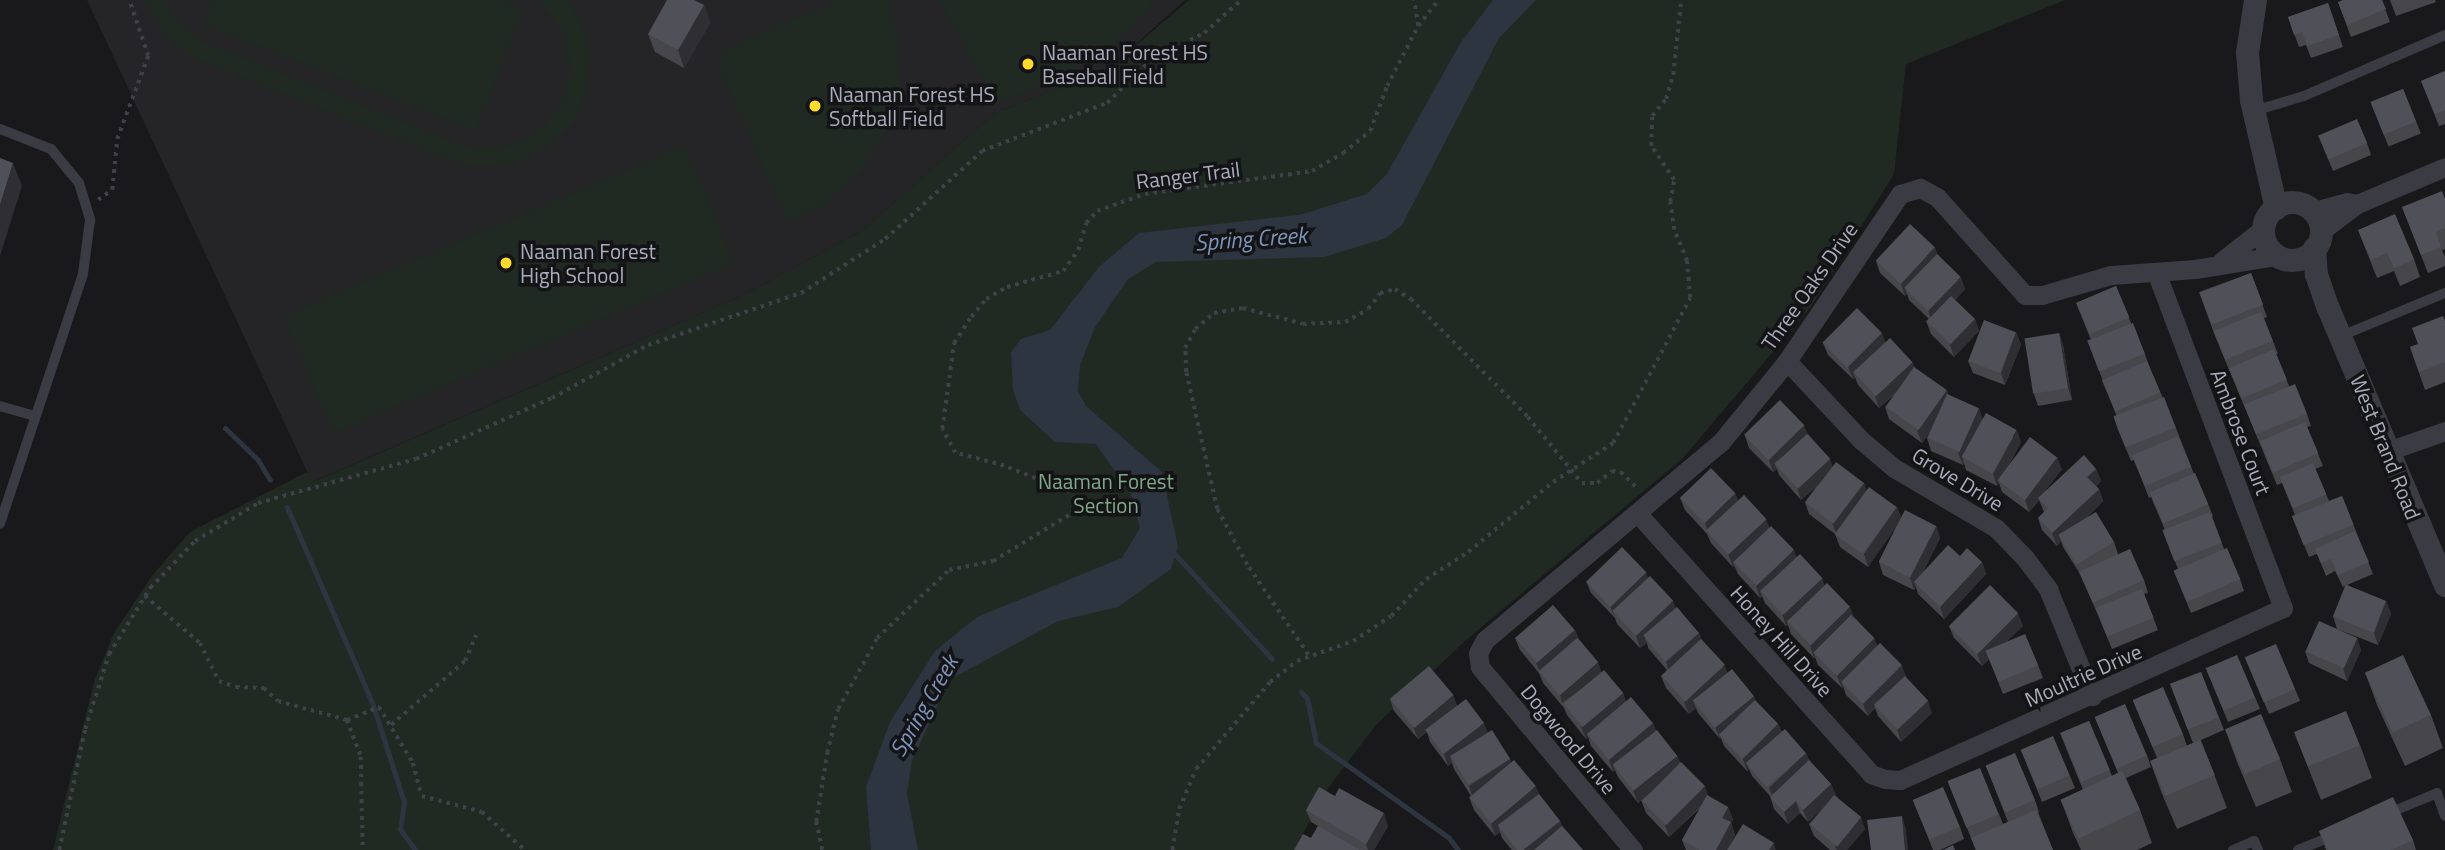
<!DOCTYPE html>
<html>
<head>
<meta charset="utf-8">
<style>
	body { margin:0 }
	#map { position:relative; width:2445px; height:850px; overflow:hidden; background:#19191b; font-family:"Titillium Web",sans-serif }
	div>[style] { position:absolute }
	.built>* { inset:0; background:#252528 }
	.green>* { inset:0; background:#202a23; transform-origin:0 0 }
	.water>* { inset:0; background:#2d3541 }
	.stream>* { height:5px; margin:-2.5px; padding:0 2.5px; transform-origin:2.5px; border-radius:2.5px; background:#2d3541 }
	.path>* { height:3.5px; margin-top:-1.75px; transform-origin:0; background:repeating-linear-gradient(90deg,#3f4048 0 3.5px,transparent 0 8.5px) }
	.service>* { height:10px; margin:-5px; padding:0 5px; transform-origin:5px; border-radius:5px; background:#3b3b43 }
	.minor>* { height:19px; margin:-9.5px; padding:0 9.5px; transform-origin:9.5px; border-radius:9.5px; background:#3b3b43 }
	.tertiary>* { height:23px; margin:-11.5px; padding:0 11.5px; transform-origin:11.5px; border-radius:11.5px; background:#3b3b43 }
	.tertiary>.ring { margin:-11.5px; padding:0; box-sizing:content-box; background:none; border:23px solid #3b3b43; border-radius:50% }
	.wall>* { inset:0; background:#46464b; transform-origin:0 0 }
	.shaded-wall>* { inset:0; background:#2f2f33 }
	.building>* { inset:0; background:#505158; transform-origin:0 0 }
	.dots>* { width:19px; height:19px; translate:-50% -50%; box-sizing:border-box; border:4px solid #141416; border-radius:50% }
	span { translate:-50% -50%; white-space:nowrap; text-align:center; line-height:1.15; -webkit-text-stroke:7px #141416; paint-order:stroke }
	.poi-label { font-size:21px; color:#aaadbc }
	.left { translate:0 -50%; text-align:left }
	.street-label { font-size:21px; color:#aaadbc }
	.park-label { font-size:21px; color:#80a889 }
	.water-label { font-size:23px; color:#7e94ba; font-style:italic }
</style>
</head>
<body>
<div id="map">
	<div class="built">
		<div style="clip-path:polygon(87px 0,1185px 0,1107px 70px,995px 113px,862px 231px,744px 295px,312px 482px)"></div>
	</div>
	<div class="green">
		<div style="clip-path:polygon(144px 0,165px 0,175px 19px,202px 41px,465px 146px,496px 148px,523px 141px,546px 124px,563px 99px,570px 67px,566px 36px,538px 0,566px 0,580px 20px,589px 53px,587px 87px,575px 120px,550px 147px,512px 165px,468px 167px,188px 56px,161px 32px)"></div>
		<div style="clip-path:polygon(212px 0,502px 0,524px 9px,476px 131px,203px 25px)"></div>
		<div style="clip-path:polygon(837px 0,887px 0,898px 35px,900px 93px,891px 120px,865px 168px,821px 206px,787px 222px,718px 67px,724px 49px)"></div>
		<div style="clip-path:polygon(939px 0,1156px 0,1115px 43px,1048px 85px,995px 103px)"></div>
		<div style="clip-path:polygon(1189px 0,2065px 0,1906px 64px,1894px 174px,1810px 308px,1683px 458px,1466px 640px,1375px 726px,1328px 788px,1294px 850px,53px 850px,94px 682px,113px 635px,151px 577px,190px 532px,307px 472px,313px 482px,744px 295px,862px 231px,995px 113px,1107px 70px)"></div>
		<div style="left:685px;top:145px;width:128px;height:437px;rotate:67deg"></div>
	</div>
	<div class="water">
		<div style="clip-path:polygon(1493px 0,1536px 0,1499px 38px,1402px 225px,1386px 238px,1324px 257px,1156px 262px,1128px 279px,1095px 327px,1080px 365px,1078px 391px,1086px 406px,1162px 472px,1178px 547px,1171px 569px,1118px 607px,1058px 621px,949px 680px,912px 761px,907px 794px,918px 850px,871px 850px,866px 787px,890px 722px,935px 651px,977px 617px,1122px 558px,1140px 528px,1131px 494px,1096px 444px,1055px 442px,1020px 410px,1013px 390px,1011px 352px,1021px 339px,1050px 330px,1099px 267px,1139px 233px,1299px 215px,1367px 194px,1387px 174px,1461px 42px)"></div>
	</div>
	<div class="stream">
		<div style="left:225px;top:428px;width:46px;rotate:44.1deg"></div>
		<div style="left:258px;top:460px;width:23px;rotate:59deg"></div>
		<div style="left:287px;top:507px;width:216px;rotate:66.5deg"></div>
		<div style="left:373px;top:705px;width:102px;rotate:72.3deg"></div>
		<div style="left:404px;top:802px;width:27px;rotate:98deg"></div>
		<div style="left:400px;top:829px;width:26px;rotate:54deg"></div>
		<div style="left:1172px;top:551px;width:147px;rotate:47.2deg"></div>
		<div style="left:1301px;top:692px;width:8px;rotate:45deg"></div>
		<div style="left:1307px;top:698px;width:46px;rotate:78.7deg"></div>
		<div style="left:1316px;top:743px;width:163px;rotate:35.5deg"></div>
		<div style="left:1449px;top:838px;width:15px;rotate:53deg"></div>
	</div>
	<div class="path">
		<div style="left:1418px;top:26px;width:33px;rotate:-52deg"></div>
		<div style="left:98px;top:200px;width:17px;rotate:-36deg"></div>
		<div style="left:112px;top:190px;width:51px;rotate:-84.4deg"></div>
		<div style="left:117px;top:139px;width:89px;rotate:-69.5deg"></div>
		<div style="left:148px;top:56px;width:59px;rotate:-108.7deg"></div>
		<div style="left:145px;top:596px;width:72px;rotate:40.5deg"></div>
		<div style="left:200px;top:643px;width:42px;rotate:63.4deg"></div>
		<div style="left:219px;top:681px;width:18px;rotate:19deg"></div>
		<div style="left:236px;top:687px;width:28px;rotate:2deg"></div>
		<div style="left:264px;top:688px;width:19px;rotate:43deg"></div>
		<div style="left:278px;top:701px;width:72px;rotate:15.4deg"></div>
		<div style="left:347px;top:720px;width:40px;rotate:69deg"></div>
		<div style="left:361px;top:757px;width:93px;rotate:88.8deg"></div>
		<div style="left:1308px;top:655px;width:109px;rotate:-124.1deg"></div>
		<div style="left:1247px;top:565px;width:64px;rotate:-118.2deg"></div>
		<div style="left:1217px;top:509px;width:140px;rotate:-102.8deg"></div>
		<div style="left:1186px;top:372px;width:24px;rotate:-92deg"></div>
		<div style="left:1185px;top:348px;width:21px;rotate:-62deg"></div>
		<div style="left:1195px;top:329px;width:25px;rotate:-40deg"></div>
		<div style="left:1214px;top:313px;width:29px;rotate:-10deg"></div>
		<div style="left:1243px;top:308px;width:62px;rotate:14.9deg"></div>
		<div style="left:1303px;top:324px;width:42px;rotate:-2.7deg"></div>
		<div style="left:1345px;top:322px;width:26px;rotate:-29deg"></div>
		<div style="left:1368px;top:309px;width:20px;rotate:-53deg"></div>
		<div style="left:1380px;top:293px;width:16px;rotate:-15deg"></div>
		<div style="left:1395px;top:289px;width:19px;rotate:32deg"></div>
		<div style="left:1411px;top:299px;width:166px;rotate:45.2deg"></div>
		<div style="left:1528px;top:417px;width:85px;rotate:50.7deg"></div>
		<div style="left:1582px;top:483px;width:15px"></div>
		<div style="left:1597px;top:483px;width:19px;rotate:-39deg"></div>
		<div style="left:1612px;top:471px;width:9px;rotate:6deg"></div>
		<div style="left:1621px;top:472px;width:23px;rotate:45deg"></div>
		<div style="left:347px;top:720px;width:35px;rotate:-22deg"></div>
		<div style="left:379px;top:707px;width:66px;rotate:58.7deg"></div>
		<div style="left:413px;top:763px;width:34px;rotate:75deg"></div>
		<div style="left:422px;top:796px;width:62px;rotate:14.9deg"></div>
		<div style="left:482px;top:812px;width:57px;rotate:41.5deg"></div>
		<div style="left:391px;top:725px;width:98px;rotate:-40.9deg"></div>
		<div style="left:465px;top:661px;width:28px;rotate:-67deg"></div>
		<div style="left:59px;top:850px;width:124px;rotate:-77.9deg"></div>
		<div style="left:85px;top:729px;width:79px;rotate:-72.3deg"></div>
		<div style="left:109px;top:654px;width:78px;rotate:-58.2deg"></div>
		<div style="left:150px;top:588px;width:65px;rotate:-46.2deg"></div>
		<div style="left:195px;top:541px;width:74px;rotate:-31.1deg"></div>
		<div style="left:258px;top:503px;width:164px;rotate:-15.6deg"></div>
		<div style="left:416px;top:459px;width:149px;rotate:-24.2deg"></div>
		<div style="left:552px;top:398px;width:110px;rotate:-28.9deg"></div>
		<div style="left:648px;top:345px;width:162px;rotate:-18.8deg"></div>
		<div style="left:801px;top:293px;width:100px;rotate:-32.7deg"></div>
		<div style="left:885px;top:239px;width:131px;rotate:-42.2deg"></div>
		<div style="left:982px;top:151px;width:134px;rotate:-21deg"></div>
		<div style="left:1107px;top:103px;width:63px;rotate:-44.4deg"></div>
		<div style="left:1152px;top:59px;width:58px;rotate:-26.6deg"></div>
		<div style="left:1204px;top:33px;width:50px;rotate:-41.7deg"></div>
		<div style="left:822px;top:850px;width:29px;rotate:-102deg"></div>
		<div style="left:816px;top:822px;width:70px;rotate:-80.9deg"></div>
		<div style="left:827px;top:753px;width:45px;rotate:-76deg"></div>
		<div style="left:838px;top:709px;width:81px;rotate:-61.2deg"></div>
		<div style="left:877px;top:638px;width:99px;rotate:-43.4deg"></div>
		<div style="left:949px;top:570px;width:45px;rotate:-11.6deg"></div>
		<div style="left:993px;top:561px;width:92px;rotate:-31.3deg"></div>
		<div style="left:1072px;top:513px;width:14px;rotate:-78deg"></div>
		<div style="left:1075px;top:499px;width:11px;rotate:-135deg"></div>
		<div style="left:1067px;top:491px;width:68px;rotate:-158.4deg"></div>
		<div style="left:1004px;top:466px;width:51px;rotate:-165.1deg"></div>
		<div style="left:955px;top:453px;width:27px;rotate:-118deg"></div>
		<div style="left:942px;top:429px;width:87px;rotate:-82.1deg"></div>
		<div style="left:954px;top:343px;width:31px;rotate:-57deg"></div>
		<div style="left:971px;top:317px;width:23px;rotate:-50deg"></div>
		<div style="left:986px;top:299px;width:24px;rotate:-30deg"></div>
		<div style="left:1007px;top:287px;width:58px;rotate:-15.9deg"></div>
		<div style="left:1063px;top:271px;width:26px;rotate:-54deg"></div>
		<div style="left:1078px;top:250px;width:28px;rotate:-73deg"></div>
		<div style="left:1086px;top:223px;width:16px;rotate:-47deg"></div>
		<div style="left:1097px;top:211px;width:51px;rotate:-19.5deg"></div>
		<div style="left:1145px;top:194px;width:169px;rotate:-7.8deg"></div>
		<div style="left:1312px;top:171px;width:36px;rotate:-30deg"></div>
		<div style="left:1343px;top:153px;width:35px;rotate:-39deg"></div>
		<div style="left:1370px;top:131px;width:48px;rotate:-69.3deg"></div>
		<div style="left:1387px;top:86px;width:68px;rotate:-62.7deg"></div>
		<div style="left:1418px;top:26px;width:26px;rotate:-99deg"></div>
		<div style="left:1172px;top:850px;width:42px;rotate:-80.3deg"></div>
		<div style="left:1179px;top:809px;width:43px;rotate:-67deg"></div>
		<div style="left:1196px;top:769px;width:114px;rotate:-49.6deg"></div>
		<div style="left:1270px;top:682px;width:34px;rotate:-38deg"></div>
		<div style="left:1297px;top:661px;width:59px;rotate:-19.7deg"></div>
		<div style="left:1353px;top:641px;width:45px;rotate:-33.3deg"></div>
		<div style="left:1391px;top:616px;width:51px;rotate:-46.6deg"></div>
		<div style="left:1426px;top:579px;width:50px;rotate:-32.7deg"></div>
		<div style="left:1468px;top:552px;width:110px;rotate:-39.5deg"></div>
		<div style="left:1553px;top:482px;width:72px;rotate:-33deg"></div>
		<div style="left:1613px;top:443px;width:164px;rotate:-62deg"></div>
		<div style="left:1690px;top:298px;width:37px;rotate:-95deg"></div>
		<div style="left:1687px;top:261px;width:34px;rotate:-113deg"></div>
		<div style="left:1674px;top:230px;width:28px;rotate:-98deg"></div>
		<div style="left:1670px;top:202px;width:22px;rotate:-80deg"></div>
		<div style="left:1674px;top:180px;width:41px;rotate:-124.1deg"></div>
		<div style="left:1651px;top:146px;width:30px;rotate:-88deg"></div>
		<div style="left:1652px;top:116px;width:22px;rotate:-51deg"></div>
		<div style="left:1666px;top:99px;width:25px;rotate:-74deg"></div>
		<div style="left:1673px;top:75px;width:75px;rotate:-83.9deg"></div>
	</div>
	<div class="service">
		<div style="left:2254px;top:111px;width:52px;rotate:-16.7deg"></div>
		<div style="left:2304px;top:96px;width:154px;rotate:-23.4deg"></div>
		<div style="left:0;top:129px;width:55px;rotate:21.4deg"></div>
		<div style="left:51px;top:149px;width:44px;rotate:50.5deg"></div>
		<div style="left:79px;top:183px;width:39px;rotate:73deg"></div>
		<div style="left:90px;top:220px;width:54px;rotate:97.4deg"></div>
		<div style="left:83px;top:274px;width:263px;rotate:108.4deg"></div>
		<div style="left:2341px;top:336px;width:113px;rotate:-22.5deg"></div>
		<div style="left:0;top:406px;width:37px;rotate:16deg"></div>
		<div style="left:2389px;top:813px;width:52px;rotate:-22.6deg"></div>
		<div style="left:2437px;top:793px;width:24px;rotate:71deg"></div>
		<div style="left:2233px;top:850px;width:23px;rotate:-23deg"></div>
		<div style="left:2254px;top:841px;width:10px;rotate:66deg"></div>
		<div style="left:2298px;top:850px;width:38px;rotate:-22deg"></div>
	</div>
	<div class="minor">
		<div style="left:2314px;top:211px;width:34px;rotate:-15deg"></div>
		<div style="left:2347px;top:202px;width:10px;rotate:11deg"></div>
		<div style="left:2320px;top:232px;width:46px;rotate:-37.1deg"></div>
		<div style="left:2357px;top:204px;width:95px;rotate:-22.8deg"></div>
		<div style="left:2222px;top:261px;width:55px;rotate:-38.3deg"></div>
		<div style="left:1787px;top:361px;width:108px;rotate:46.9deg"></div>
		<div style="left:1861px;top:440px;width:43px;rotate:40.3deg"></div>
		<div style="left:1894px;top:468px;width:118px;rotate:30.5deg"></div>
		<div style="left:1996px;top:528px;width:42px;rotate:46deg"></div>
		<div style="left:2025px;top:558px;width:39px;rotate:53deg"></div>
		<div style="left:2048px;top:589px;width:116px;rotate:67.6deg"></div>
		<div style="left:2385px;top:452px;width:64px;rotate:-19.3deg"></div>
		<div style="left:1639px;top:515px;width:348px;rotate:48.1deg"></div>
		<div style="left:1871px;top:774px;width:15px;rotate:20deg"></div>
		<div style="left:1885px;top:779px;width:15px;rotate:4deg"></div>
		<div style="left:1900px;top:780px;width:420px;rotate:-24.2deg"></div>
		<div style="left:2283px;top:608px;width:359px;rotate:-110.7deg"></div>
		<div style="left:1633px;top:850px;width:224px;rotate:-129.9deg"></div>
		<div style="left:1489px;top:678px;width:14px;rotate:-129deg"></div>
		<div style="left:1480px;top:667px;width:14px;rotate:-98deg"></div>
		<div style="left:1478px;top:653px;width:15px;rotate:-62deg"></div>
		<div style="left:1485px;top:640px;width:308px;rotate:-40deg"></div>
		<div style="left:1721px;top:442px;width:104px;rotate:-50.8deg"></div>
		<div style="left:1787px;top:361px;width:202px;rotate:-55.9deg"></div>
		<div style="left:1900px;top:194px;width:21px;rotate:-17deg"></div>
		<div style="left:1920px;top:188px;width:19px;rotate:28deg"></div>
		<div style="left:1937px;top:197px;width:132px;rotate:48.1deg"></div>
		<div style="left:2025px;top:295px;width:17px"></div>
		<div style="left:2042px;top:295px;width:72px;rotate:-16.2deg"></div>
		<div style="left:2111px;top:275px;width:84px;rotate:-4.1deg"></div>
		<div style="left:2195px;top:269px;width:81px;rotate:-9.2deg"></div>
	</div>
	<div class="tertiary">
		<div style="left:2255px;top:0;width:53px;rotate:98.7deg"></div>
		<div style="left:2247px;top:52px;width:48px;rotate:85.2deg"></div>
		<div style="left:2251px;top:100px;width:111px;rotate:77deg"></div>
		<div class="ring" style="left:2263px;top:202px;width:35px;height:35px"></div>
		<div style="left:2314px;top:248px;width:26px;rotate:86deg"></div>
		<div style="left:2316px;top:274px;width:36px;rotate:71deg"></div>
		<div style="left:2328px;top:308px;width:301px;rotate:67.1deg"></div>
	</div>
	<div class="wall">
		<div style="clip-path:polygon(2382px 0,2390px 22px,2351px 37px,2338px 2px)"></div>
		<div style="clip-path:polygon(2390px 0,2435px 0,2436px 2px,2396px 16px)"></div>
		<div style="clip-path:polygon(2328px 3px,2343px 47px,2311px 58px,2306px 45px,2299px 47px,2288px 17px)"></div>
		<div style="clip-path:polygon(704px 5px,710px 23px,684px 68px,655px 52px,648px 34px)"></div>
		<div style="clip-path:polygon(2445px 71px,2445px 124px,2439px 126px,2421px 81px)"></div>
		<div style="left:2403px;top:89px;width:48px;height:35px;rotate:68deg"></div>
		<div style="clip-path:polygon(2318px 135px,2367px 143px,2371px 155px,2333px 171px)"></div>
		<div style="clip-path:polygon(2445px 199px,2445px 249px,2442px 250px,2445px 257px,2445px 266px,2428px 273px,2402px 207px)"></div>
		<div style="clip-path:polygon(2358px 230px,2414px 259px,2420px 277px,2400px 286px,2394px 271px,2377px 278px)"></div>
		<div style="clip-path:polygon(1938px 255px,1965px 289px,1955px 300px,1975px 319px,1979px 331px,1954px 357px,1931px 334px,1926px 321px,1929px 319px,1909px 300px,1907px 294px,1905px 296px,1880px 273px,1876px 261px)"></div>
		<div style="clip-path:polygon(2251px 273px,2267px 317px,2264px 318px,2278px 354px,2276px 354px,2289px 386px,2307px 414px,2311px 426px,2307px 427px,2323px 466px,2315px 469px,2329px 501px,2342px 496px,2373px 574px,2347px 585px,2386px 601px,2391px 614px,2378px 645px,2337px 629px,2333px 616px,2345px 586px,2343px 587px,2335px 571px,2326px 576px,2317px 554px,2309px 557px,2292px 516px,2295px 515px,2282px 483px,2277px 485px,2215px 336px,2199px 292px)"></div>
		<div style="clip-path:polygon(2116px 286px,2131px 323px,2145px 354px,2149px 366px,2176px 428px,2194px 474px,2208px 504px,2213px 516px,2212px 517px,2224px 549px,2240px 579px,2244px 591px,2191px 613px,2174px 571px,2178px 569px,2163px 531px,2165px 530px,2151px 497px,2149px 498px,2134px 460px,2131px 461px,2118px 430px,2114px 418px,2117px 417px,2088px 342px,2091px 340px,2076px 303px)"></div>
		<div style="clip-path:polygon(2445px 321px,2445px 382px,2425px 390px,2410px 347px,2418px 344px)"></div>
		<div style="clip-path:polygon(2016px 332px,2021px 345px,2005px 385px,1973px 373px,1968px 361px)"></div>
		<div style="clip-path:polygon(1882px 333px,1885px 343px,1912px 362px,1914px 367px,1948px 394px,1983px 419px,2021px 442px,2009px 465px,2062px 469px,2045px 491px,2096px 469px,2101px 481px,2096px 486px,2099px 489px,2103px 501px,2085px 519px,2114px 542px,2118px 554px,2144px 580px,2148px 593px,2144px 594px,2158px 630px,2112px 649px,2082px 577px,2063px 547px,2061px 541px,2057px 546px,2042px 530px,2038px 518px,2044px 512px,2039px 500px,2029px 512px,2002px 492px,1999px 483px,1997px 486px,1966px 470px,1964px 463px,1963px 465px,1931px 451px,1927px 438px,1930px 432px,1922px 443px,1889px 419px,1885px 407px,1894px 395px,1879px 408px,1858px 385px,1855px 377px,1853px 379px,1828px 355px,1823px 343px)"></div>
		<div style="clip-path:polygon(2059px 333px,2063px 345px,2072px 400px,2038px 406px,2034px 394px)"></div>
		<div style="clip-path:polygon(1808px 434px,1830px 459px,1832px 467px,1864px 483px,1866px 490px,1897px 507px,1901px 518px,1936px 526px,1940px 538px,1923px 572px,1960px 556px,1982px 562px,1986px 574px,1944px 619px,1918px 594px,1916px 587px,1914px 590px,1883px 575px,1879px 562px,1897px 525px,1868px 567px,1840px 547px,1835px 534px,1809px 514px,1805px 502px,1816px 487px,1801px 500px,1779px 475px,1777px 469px,1773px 472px,1749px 448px,1745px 436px)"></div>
		<div style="clip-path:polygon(1735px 493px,1738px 501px,1766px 519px,1769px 528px,1797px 557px,1822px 578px,1824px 585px,1874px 638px,1877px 646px,1906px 677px,1932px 713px,1901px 742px,1878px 716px,1875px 708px,1868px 716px,1846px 695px,1843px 686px,1842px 688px,1818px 665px,1815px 657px,1814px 658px,1791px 634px,1788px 625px,1786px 626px,1765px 603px,1762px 596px,1760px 598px,1738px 574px,1734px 565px,1733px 567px,1711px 543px,1707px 534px,1685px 510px,1680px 498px)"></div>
		<div style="clip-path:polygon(1648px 578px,1699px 633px,1701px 639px,1727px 672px,1778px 724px,1782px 732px,1806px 753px,1809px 760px,1831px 784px,1836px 796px,1865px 829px,1847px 850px,1830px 850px,1814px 836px,1809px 824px,1823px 808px,1808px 822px,1800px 813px,1788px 824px,1774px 809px,1770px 796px,1752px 776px,1749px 769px,1747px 771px,1724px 746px,1721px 738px,1720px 739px,1698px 713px,1696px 708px,1689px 714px,1666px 688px,1661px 676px,1667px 670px,1648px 648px,1647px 643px,1640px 648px,1617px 624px,1615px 618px,1591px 593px,1586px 581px)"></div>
		<div style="clip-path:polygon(1949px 626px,2023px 626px,2007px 641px,2038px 665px,2043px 678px,2003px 694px,1989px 659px,1982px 666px,1954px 638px)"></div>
		<div style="clip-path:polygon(1575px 630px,1578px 638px,1598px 662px,1601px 672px,1623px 693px,1626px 702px,1653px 723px,1656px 731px,1677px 756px,1680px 763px,1708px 796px,1728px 807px,1733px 820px,1731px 822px,1735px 835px,1727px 850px,1686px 850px,1682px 840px,1701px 807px,1669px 837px,1646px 813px,1641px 800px,1644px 798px,1638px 803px,1618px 777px,1615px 770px,1613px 772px,1591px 746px,1588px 737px,1586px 739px,1567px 715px,1564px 708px,1543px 683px,1539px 673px,1520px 650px,1515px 638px)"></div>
		<div style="clip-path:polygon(2357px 638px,2361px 650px,2347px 681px,2309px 663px,2305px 651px)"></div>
		<div style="clip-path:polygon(2245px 657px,2295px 689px,2300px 701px,2269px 714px)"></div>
		<div style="clip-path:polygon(2206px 668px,2255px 697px,2260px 709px,2228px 722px)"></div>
		<div style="clip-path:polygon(2201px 672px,2224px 730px,2201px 740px,2227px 808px,2177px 829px,2162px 794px,2150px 761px,2157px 758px,2133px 700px,2183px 734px,2187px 746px,2193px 743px,2170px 684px)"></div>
		<div style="clip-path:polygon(2365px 672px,2431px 715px,2443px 748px,2405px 766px,2377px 705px)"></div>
		<div style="clip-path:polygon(1453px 695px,1457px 706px,1488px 733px,1510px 759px,1511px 762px,1539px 794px,1560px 821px,1562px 826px,1583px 850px,1512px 850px,1502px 838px,1500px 832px,1495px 836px,1474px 810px,1469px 797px,1471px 796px,1454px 769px,1452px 763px,1448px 766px,1430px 742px,1427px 732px,1418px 739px,1394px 711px,1390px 699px)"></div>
		<div style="clip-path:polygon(2095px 717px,2147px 755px,2151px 767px,2126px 778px,2140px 810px,2152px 843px,2137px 850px,2081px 850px,2073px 833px,2061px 800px,2083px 790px,2060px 733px,2089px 721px,2112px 776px,2118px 773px)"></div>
		<div style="clip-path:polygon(2225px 729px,2280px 759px,2292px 792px,2256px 807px,2237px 762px)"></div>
		<div style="clip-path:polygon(2294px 732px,2360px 745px,2372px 778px,2321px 800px)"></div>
		<div style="clip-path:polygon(2021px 750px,2070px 776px,2075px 788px,2042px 802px)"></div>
		<div style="clip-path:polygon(1986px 766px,2035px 800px,2039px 812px,2038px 812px,2053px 850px,1976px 850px,1948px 782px,1999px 814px,2003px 824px,2008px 822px)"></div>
		<div style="clip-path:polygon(1913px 800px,1960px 827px,1964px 839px,1940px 850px,1933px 850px)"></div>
		<div style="clip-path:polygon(1306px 810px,1388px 826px,1374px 850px,1294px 850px,1311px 838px,1318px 826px,1311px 822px)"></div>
		<div style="clip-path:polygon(2319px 831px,2413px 840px,2416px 850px,2326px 850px)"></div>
	</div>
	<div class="shaded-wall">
		<div style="clip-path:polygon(704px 5px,710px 23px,684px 68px,678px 50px)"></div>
		<div style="clip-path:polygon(13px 163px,22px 186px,0 256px,0 205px)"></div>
		<div style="clip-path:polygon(1935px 247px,1939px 259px,1905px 288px,1907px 294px,1905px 296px,1901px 284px)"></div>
		<div style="clip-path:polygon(1961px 277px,1965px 289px,1933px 323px,1928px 311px)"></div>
		<div style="clip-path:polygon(1975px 319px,1979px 331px,1954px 357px,1950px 345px)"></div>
		<div style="clip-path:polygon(2016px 332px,2021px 345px,2005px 385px,2001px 373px)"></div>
		<div style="clip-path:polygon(1882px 333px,1886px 345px,1853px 372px,1855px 377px,1853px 379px,1848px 367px)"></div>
		<div style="clip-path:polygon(2059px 333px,2063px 345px,2072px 400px,2068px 388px)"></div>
		<div style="clip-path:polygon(1912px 362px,1916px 374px,1879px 408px,1875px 396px)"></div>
		<div style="clip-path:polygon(1947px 390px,1951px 403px,1922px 443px,1917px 431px)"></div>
		<div style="clip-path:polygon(1979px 408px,1983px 420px,1962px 457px,1964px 463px,1963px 465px,1958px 453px)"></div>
		<div style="clip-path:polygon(1804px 425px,1809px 437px,1774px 463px,1777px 469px,1773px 472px,1769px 460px)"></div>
		<div style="clip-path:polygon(2017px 430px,2021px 442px,2000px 482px,1998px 480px,1999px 483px,1997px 486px,1993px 474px)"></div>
		<div style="clip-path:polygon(2057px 457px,2062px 469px,2029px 512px,2025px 500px)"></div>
		<div style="clip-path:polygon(1830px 459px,1834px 471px,1801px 500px,1797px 488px)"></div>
		<div style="clip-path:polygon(2096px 469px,2101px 481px,2092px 489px,2087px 477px)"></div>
		<div style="clip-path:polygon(1864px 483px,1868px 495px,1837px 535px,1832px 523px)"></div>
		<div style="clip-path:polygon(2099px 489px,2103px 501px,2062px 540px,2059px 535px,2061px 541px,2057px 546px,2052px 533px)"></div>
		<div style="clip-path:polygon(1735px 493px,1740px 505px,1708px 533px,1705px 523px)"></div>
		<div style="clip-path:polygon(1897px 507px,1902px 519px,1868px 567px,1864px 554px)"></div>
		<div style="clip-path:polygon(1766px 519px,1771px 531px,1733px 562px,1734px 565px,1733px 567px,1728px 554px)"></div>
		<div style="clip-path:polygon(1936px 526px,1940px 538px,1917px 585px,1914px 582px,1916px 587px,1914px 590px,1910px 578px)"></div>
		<div style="clip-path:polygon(1794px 550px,1798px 562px,1760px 591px,1762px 596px,1760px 598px,1756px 586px)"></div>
		<div style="clip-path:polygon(1982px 562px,1986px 574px,1944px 619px,1940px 607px)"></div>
		<div style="clip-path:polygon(1646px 572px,1650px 584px,1613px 611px,1615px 618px,1610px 606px)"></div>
		<div style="clip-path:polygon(1822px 578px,1826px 590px,1787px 621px,1788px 625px,1786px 626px,1782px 614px)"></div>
		<div style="clip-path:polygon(1673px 601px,1678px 613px,1644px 636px,1647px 643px,1640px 648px,1636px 636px)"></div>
		<div style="clip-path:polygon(2386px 601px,2391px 614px,2378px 645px,2374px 633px)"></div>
		<div style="clip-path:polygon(1850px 607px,1855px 619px,1814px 653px,1815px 657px,1814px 658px,1810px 646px)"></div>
		<div style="clip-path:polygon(2018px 613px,2023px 626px,1982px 666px,1977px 654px)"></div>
		<div style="clip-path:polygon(1575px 630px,1579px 643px,1541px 675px,1536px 663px)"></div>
		<div style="clip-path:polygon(1699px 633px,1704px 645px,1670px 674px,1666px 662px)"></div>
		<div style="clip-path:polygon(1874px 638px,1879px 650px,1842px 683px,1843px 686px,1842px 688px,1837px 676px)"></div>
		<div style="clip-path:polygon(2357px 638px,2361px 650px,2347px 681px,2343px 668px)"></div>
		<div style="clip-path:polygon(1598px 662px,1602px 674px,1562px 703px,1560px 695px)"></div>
		<div style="clip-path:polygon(1725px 665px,1729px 677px,1693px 700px,1696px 708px,1689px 714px,1684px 702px)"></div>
		<div style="clip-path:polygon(1902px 665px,1906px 677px,1874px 704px,1875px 708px,1868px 716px,1863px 704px)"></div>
		<div style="clip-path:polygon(1623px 693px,1627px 706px,1587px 734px,1588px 737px,1586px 739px,1581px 727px)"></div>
		<div style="clip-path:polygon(1453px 695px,1457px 707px,1418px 739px,1413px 727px)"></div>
		<div style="clip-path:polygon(1754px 696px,1758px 708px,1719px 734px,1721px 738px,1720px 739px,1715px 727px)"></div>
		<div style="clip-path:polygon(1928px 701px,1932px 713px,1901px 742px,1897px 729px)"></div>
		<div style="clip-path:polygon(1484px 723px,1489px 735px,1450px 756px,1452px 763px,1448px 766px,1444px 754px)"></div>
		<div style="clip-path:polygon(1653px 723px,1657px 735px,1613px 765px,1615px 770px,1613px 772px,1609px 759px)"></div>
		<div style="clip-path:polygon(1778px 724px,1783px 736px,1747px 764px,1749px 769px,1747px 771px,1743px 759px)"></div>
		<div style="clip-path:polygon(1806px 753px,1811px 765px,1774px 800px,1769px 788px)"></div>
		<div style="clip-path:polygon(1677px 756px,1681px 768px,1638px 803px,1633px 791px)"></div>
		<div style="clip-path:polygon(1510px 759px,1515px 772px,1473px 798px,1469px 786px)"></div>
		<div style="clip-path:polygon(1831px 784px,1836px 796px,1808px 822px,1803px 810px)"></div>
		<div style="clip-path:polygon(1536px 786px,1541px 799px,1498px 825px,1500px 832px,1495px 836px,1491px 824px)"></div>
		<div style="clip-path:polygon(1705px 786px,1709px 798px,1669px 837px,1665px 825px)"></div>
		<div style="clip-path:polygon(1796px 801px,1800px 813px,1788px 824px,1784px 812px)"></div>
		<div style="clip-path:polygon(1728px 807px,1733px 820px,1731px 822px,1735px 835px,1727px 850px,1716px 850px,1722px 818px)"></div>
		<div style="clip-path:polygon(1384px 813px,1388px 826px,1374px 850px,1368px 850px,1366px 844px)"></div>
		<div style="clip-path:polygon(1902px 816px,1906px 829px,1908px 850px,1905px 850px)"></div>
		<div style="clip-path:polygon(1861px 817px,1865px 829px,1847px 850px,1837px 850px,1835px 847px)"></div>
		<div style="clip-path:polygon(1560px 821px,1564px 833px,1543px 850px,1523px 850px)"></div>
		<div style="clip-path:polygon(1774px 843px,1776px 850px,1769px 850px)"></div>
	</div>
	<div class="building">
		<div style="clip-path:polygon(667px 0,694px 0,704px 5px,678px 50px,648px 34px)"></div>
		<div style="clip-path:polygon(2343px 0,2382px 0,2386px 9px,2347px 25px,2338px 2px)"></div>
		<div style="clip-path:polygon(2328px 3px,2339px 35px,2307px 46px,2302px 32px,2294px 35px,2288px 17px)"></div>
		<div style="clip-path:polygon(2445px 71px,2445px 110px,2435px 114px,2421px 81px)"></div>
		<div style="left:2403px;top:89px;width:35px;height:35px;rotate:68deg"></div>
		<div style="left:2357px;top:119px;width:26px;height:42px;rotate:67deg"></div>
		<div style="clip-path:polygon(0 158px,13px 163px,0 205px)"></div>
		<div style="clip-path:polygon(2442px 191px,2445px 199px,2445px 228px,2436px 232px,2441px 247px,2421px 255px,2402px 207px)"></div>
		<div style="clip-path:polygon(2395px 214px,2414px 259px,2394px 268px,2387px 253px,2371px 260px,2358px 230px)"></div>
		<div style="left:1910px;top:224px;width:34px;height:50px;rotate:43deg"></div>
		<div style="left:1937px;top:254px;width:33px;height:47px;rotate:44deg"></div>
		<div style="left:2251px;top:273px;width:34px;height:55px;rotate:69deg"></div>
		<div style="left:2116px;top:286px;width:34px;height:43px;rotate:67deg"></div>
		<div style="left:1951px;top:296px;width:33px;height:35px;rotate:44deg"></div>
		<div style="left:1857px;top:308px;width:35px;height:49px;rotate:45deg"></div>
		<div style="left:2261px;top:312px;width:31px;height:51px;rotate:68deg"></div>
		<div style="clip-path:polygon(2443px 316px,2445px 321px,2445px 362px,2419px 372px,2410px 347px,2418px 344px,2412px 328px)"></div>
		<div style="left:1984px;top:320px;width:34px;height:44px;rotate:21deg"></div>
		<div style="left:2133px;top:323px;width:33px;height:49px;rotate:69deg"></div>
		<div style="left:2059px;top:333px;width:56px;height:35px;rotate:81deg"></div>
		<div style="left:1890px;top:338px;width:33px;height:50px;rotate:47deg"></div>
		<div style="left:2274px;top:349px;width:33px;height:49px;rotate:67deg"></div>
		<div style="left:2147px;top:361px;width:34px;height:49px;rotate:67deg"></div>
		<div style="left:1914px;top:367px;width:40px;height:49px;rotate:35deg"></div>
		<div style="left:2295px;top:384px;width:32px;height:55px;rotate:68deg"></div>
		<div style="left:1947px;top:394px;width:35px;height:48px;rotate:24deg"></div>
		<div style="left:2164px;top:397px;width:33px;height:54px;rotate:69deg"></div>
		<div style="left:1780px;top:400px;width:35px;height:50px;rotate:46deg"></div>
		<div style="left:1986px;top:413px;width:35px;height:50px;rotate:29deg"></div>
		<div style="left:2305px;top:422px;width:34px;height:49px;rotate:67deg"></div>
		<div style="left:1807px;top:434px;width:34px;height:44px;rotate:47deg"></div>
		<div style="left:2178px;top:436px;width:33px;height:50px;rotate:67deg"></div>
		<div style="left:2030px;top:437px;width:34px;height:54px;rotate:37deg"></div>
		<div style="clip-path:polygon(2084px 455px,2096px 469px,2087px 477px,2099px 489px,2052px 533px,2038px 518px,2048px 508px,2038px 498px)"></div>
		<div style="left:1836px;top:462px;width:35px;height:51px;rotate:37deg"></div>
		<div style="left:2313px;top:463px;width:34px;height:36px;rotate:67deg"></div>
		<div style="left:1711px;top:468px;width:35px;height:43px;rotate:46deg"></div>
		<div style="left:2195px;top:473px;width:34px;height:49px;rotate:67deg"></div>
		<div style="left:1869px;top:487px;width:34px;height:58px;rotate:36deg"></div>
		<div style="left:1744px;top:495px;width:33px;height:52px;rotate:47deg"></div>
		<div style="left:2342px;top:496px;width:31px;height:54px;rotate:68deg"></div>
		<div style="left:1905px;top:510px;width:35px;height:58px;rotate:27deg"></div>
		<div style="left:2096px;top:512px;width:35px;height:44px;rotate:59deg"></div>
		<div style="left:2210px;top:512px;width:33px;height:51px;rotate:69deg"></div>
		<div style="left:1771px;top:526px;width:33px;height:52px;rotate:46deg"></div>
		<div style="clip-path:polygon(2355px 531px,2369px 562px,2338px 575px,2331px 559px,2321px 563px,2315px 549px)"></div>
		<div style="clip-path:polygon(1948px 545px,1960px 556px,1967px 548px,1982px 562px,1940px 607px,1914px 582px)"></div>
		<div style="left:1622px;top:547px;width:35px;height:50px;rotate:46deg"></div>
		<div style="left:2227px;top:548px;width:34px;height:58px;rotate:67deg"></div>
		<div style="left:2130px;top:549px;width:34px;height:56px;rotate:66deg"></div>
		<div style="left:1800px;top:554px;width:33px;height:54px;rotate:47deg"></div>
		<div style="left:1650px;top:576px;width:34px;height:51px;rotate:47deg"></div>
		<div style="left:1827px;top:583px;width:33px;height:55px;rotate:46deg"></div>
		<div style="left:1990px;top:585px;width:40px;height:58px;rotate:45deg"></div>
		<div style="left:2346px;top:585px;width:43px;height:34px;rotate:22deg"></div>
		<div style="left:2142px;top:589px;width:31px;height:50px;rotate:68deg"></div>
		<div style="left:1553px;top:605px;width:33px;height:50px;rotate:49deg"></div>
		<div style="left:1677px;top:607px;width:34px;height:44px;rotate:50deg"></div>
		<div style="left:1851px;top:615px;width:33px;height:53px;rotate:45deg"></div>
		<div style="left:2319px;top:621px;width:42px;height:33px;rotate:24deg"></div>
		<div style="left:2025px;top:634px;width:34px;height:43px;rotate:67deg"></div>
		<div style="left:1577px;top:638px;width:32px;height:51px;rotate:49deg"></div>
		<div style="left:1701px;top:639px;width:35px;height:54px;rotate:47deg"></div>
		<div style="left:1880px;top:643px;width:31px;height:55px;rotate:45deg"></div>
		<div style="left:2276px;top:644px;width:49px;height:34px;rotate:67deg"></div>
		<div style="left:2237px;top:655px;width:46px;height:34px;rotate:67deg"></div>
		<div style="left:2403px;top:655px;width:66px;height:42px;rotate:65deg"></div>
		<div style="left:1429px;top:666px;width:38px;height:51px;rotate:50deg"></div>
		<div style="left:1732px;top:669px;width:35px;height:50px;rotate:51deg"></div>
		<div style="left:1604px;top:670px;width:30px;height:53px;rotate:50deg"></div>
		<div style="left:2201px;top:672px;width:49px;height:33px;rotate:69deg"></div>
		<div style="left:1905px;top:676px;width:34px;height:42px;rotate:47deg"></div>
		<div style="left:2163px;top:687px;width:51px;height:33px;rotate:67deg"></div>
		<div style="left:1631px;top:697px;width:34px;height:57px;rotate:50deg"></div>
		<div style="left:1466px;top:699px;width:30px;height:51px;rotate:53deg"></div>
		<div style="left:1755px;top:700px;width:33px;height:50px;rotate:46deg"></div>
		<div style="left:2125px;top:704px;width:56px;height:33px;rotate:67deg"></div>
		<div style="left:2346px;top:711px;width:37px;height:56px;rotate:68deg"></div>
		<div style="left:2261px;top:714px;width:49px;height:39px;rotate:67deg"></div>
		<div style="left:2089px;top:721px;width:53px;height:31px;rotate:67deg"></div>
		<div style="left:1785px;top:729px;width:32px;height:52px;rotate:49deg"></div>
		<div style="left:1492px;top:730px;width:34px;height:49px;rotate:58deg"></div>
		<div style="left:1657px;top:730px;width:33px;height:56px;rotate:52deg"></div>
		<div style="left:2053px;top:736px;width:43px;height:35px;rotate:67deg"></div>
		<div style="left:2200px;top:740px;width:38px;height:54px;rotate:67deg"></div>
		<div style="left:2015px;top:753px;width:51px;height:32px;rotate:67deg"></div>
		<div style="left:1514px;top:760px;width:34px;height:58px;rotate:50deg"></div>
		<div style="clip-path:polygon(1809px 760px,1831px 784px,1803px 810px,1796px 801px,1784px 812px,1770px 797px)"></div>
		<div style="left:1681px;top:762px;width:34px;height:55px;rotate:45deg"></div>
		<div style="left:1980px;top:768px;width:50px;height:35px;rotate:68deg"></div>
		<div style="left:2122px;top:771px;width:43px;height:68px;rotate:65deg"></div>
		<div style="clip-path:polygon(1319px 787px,1335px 796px,1339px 788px,1384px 813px,1366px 844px,1306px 810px)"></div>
		<div style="left:1943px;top:787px;width:43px;height:33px;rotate:67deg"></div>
		<div style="clip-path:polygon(1539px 794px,1560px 821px,1523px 850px,1517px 850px,1498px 825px)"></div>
		<div style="clip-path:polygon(1707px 795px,1728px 807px,1722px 818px,1731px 822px,1716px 850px,1700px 850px,1682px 840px)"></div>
		<div style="left:1834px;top:795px;width:35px;height:38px;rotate:39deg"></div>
		<div style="clip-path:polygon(2393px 797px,2413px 840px,2391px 850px,2328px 850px,2319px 831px)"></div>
		<div style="clip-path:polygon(2036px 810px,2053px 850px,1976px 850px,1971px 838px)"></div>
		<div style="clip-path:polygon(1902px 816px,1905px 850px,1871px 850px,1867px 820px)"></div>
		<div style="clip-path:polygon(1743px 824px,1774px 843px,1769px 850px,1727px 850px)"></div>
		<div style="clip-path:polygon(1318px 826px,1360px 850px,1294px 850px,1303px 834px,1311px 838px)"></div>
		<div style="clip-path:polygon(1562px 826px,1583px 850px,1534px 850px)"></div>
		<div style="clip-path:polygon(1953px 845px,1955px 850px,1943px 850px)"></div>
	</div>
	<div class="dots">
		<div style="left:1028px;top:64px;background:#ffdb2d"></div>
		<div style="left:815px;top:106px;background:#ffdb2d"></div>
		<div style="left:506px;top:263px;background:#ffdb2d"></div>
	</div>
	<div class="poi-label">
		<span class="left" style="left:1042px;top:64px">Naaman Forest HS<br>Baseball Field</span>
		<span class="left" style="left:829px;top:106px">Naaman Forest HS<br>Softball Field</span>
		<span class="left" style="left:520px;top:263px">Naaman Forest<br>High School</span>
	</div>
	<div class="street-label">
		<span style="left:1188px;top:175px;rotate:-7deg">Ranger Trail</span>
		<span style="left:1809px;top:286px;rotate:-55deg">Three Oaks Drive</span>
		<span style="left:2241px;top:432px;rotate:69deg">Ambrose Court</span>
		<span style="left:2386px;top:447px;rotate:68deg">West Brand Road</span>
		<span style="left:1958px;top:479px;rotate:31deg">Grove Drive</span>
		<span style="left:1782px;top:641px;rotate:48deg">Honey Hill Drive</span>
		<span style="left:2083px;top:675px;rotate:-24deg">Moultrie Drive</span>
		<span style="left:1569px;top:739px;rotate:50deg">Dogwood Drive</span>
	</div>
	<div class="park-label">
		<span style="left:1106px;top:493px">Naaman Forest<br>Section</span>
	</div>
	<div class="water-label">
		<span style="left:1251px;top:239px;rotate:-4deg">Spring Creek</span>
		<span style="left:924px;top:706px;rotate:-60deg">Spring Creek</span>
	</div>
</div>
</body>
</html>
